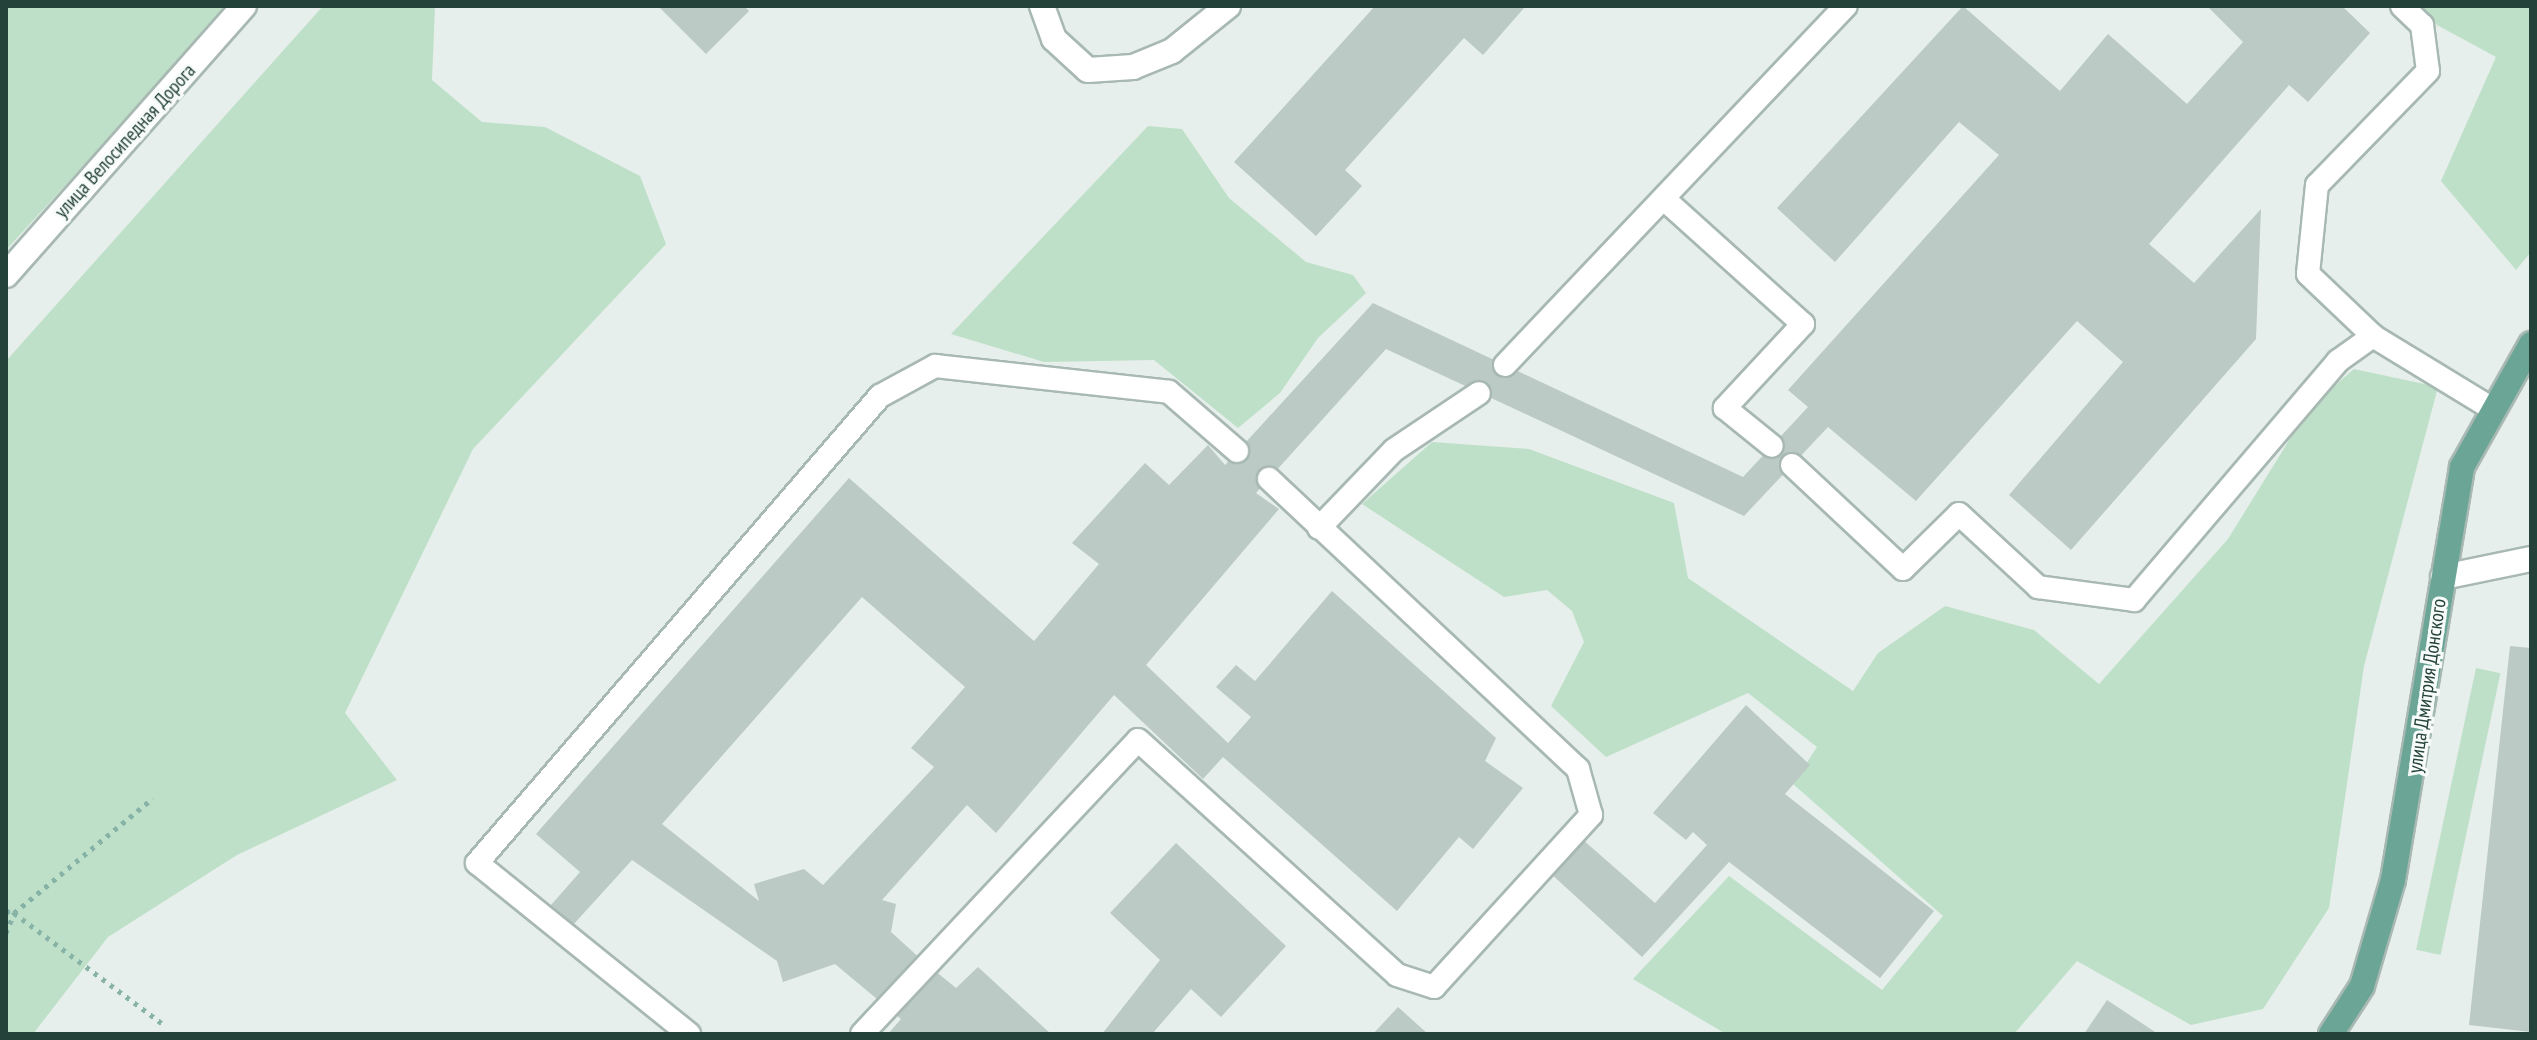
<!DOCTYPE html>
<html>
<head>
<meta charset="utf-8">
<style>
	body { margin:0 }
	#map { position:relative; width:2537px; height:1040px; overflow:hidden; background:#e6efeb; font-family:"PT Sans Narrow",sans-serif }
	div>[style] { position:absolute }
	.green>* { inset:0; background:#bfe0c8; transform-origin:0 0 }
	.building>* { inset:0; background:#bbcac4 }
	.path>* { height:5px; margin-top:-2.5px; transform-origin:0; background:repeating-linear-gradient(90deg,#86b3a5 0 4px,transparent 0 10px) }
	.roads { filter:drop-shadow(2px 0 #a8b8b2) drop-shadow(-2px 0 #a8b8b2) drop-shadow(0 2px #a8b8b2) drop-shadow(0 -2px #a8b8b2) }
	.service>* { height:22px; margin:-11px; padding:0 11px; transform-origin:11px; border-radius:11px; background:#fff }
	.minor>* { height:24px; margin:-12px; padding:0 12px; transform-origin:12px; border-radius:12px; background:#fff }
	.primary>* { height:24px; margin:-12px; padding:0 12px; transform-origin:12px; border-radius:12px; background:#6aa596 }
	span { translate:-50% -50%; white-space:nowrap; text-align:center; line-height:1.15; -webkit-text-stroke:6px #f7fbf9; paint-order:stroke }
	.street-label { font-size:20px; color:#24423a }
	.frame { position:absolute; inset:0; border:8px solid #24423a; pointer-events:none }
</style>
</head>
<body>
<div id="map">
	<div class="green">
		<div style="clip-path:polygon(6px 6px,230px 6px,6px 250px)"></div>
		<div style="clip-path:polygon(323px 6px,435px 6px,432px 80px,482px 122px,545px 127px,640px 176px,666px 244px,473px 449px,345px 713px,397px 780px,237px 855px,108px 937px,33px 1034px,6px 1034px,6px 361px)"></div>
		<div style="clip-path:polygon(2417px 6px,2531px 6px,2531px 252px,2516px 270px,2441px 181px,2496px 57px,2437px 25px)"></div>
		<div style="clip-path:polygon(1148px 126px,1182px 129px,1229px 198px,1306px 262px,1353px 275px,1366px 293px,1318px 338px,1280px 393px,1238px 428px,1154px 360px,1044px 362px,951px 334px)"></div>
		<div style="clip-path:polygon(2354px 369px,2438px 387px,2364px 666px,2329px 908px,2263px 1009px,2191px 1025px,2077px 961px,2014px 1034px,1726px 1034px,1633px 979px,1729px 876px,1882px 990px,1943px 916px,1793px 784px,1817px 747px,1748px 693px,1606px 757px,1551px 706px,1584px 642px,1572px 611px,1547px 590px,1504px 597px,1362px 504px,1432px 442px,1529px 449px,1674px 503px,1688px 578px,1853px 691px,1878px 653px,1945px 606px,2034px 630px,2099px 684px,2228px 539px,2309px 408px)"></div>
		<div style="left:2476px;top:668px;width:25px;height:288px;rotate:12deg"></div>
	</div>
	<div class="building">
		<div style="clip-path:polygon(658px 6px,744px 6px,749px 11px,706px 54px)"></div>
		<div style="clip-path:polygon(1375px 6px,1524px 8px,1483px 55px,1464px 38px,1345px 170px,1362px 186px,1316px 236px,1234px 162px)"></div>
		<div style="clip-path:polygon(evenodd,1963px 6px,2060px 91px,2108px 34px,2187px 104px,2243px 42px,2207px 6px,2342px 6px,2370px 33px,2308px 102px,2289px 85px,2149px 244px,2194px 283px,2261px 209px,2256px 339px,2071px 550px,2009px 495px,2123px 362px,2077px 321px,1916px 501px,1828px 427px,1744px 516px,1386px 349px,1256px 493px,1279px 509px,1146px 665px,1228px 743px,1251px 717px,1216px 687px,1236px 665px,1255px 681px,1332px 591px,1496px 738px,1485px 761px,1523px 788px,1473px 849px,1459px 837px,1397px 911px,1223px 757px,1203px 779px,1114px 695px,996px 833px,967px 805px,882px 900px,896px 904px,891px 932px,923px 961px,956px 988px,978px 967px,1051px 1034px,888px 1034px,901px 1019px,835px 964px,783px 982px,777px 961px,632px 860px,573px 925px,551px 905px,580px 872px,536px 834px,849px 478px,1034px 641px,1099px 564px,1072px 543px,1145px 463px,1169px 485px,1208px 445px,1225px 465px,1373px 303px,1743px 477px,1808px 407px,1788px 390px,1999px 155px,1959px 122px,1835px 262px,1777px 208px,1963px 6px,862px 597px,965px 687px,911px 748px,934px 767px,823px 885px,804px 869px,754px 884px,759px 901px,662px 824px,862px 597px)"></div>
		<div style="clip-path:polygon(2510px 646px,2531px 648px,2531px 1032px,2469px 1025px)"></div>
		<div style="clip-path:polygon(1746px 705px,1810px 765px,1785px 794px,1934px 911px,1880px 978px,1729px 862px,1642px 957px,1549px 872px,1582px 839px,1655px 903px,1707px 845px,1693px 832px,1686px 840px,1653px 813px)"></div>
		<div style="clip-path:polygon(1176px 843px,1286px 946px,1221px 1017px,1191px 989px,1152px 1034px,1102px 1034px,1160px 960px,1110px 913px)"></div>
		<div style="clip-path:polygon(2107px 1000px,2158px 1034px,2084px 1034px)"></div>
		<div style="clip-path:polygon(1398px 1007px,1428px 1034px,1373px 1034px)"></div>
	</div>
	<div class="path">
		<div style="left:6px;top:911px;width:8px;rotate:14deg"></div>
		<div style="left:14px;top:913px;width:180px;rotate:-39.6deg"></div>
		<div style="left:6px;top:933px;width:22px;rotate:-68deg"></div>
		<div style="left:14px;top:913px;width:186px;rotate:36.7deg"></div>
	</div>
	<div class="roads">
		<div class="service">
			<div style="left:2402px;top:6px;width:28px;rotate:44deg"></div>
			<div style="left:2422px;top:25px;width:46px;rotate:82.6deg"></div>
			<div style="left:2428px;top:71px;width:159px;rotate:134.2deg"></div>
			<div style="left:2317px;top:185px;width:89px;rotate:95.8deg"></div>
			<div style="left:2308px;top:274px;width:90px;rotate:43.6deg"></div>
			<div style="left:2373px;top:336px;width:138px;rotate:31.4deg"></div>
			<div style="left:1664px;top:199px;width:187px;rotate:42deg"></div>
			<div style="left:1803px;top:324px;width:115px;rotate:132.9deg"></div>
			<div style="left:1725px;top:408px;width:60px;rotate:39deg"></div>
			<div style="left:1505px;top:365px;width:495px;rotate:-46.5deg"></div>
			<div style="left:1792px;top:465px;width:152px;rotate:43.1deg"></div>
			<div style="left:1903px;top:569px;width:78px;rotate:-44.5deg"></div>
			<div style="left:1959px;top:514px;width:108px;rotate:42.7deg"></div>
			<div style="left:2038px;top:587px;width:97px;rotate:7.7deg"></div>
			<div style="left:2134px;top:600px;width:314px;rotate:-49.5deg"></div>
			<div style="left:2338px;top:361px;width:43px;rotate:-35.5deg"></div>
			<div style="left:1319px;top:528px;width:108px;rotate:-46.1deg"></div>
			<div style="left:1394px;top:450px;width:102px;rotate:-33.8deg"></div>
			<div style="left:689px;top:1034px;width:272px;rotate:-141.1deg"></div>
			<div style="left:477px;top:863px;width:617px;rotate:-49.21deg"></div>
			<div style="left:880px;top:396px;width:63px;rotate:-28.6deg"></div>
			<div style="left:935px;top:366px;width:235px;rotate:6.3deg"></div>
			<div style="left:1169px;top:392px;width:90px;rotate:40.9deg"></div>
			<div style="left:862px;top:1034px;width:403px;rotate:-46.8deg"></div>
			<div style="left:1138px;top:740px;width:350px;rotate:42.2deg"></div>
			<div style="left:1397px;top:975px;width:39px;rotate:18deg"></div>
			<div style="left:1434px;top:987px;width:233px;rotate:-47.6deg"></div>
			<div style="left:1591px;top:815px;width:48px;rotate:-105.8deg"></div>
			<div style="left:1578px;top:769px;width:424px;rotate:-136.8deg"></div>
		</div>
		<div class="minor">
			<div style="left:1042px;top:6px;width:35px;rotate:70deg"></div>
			<div style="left:1054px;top:39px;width:46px;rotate:42.4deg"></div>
			<div style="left:1088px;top:70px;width:45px;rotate:-3.8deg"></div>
			<div style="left:1133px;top:67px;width:42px;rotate:-22.3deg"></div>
			<div style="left:1172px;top:51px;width:72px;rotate:-38.8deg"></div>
			<div style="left:6px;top:275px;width:359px;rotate:-48.5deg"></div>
			<div style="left:2443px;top:577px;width:90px;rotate:-11.6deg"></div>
		</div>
		<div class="primary">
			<div style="left:2331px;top:1034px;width:57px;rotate:-57.1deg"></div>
			<div style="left:2362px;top:986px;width:110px;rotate:-73.7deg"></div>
			<div style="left:2393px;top:880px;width:419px;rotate:-80.5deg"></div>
			<div style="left:2462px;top:467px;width:141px;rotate:-60.7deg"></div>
		</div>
	</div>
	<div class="street-label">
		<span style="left:125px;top:141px;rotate:-48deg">улица Велосипедная Дорога</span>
		<span style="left:2427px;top:686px;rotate:-82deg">улица Дмитрия Донского</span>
	</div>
	<div class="frame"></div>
</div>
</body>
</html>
